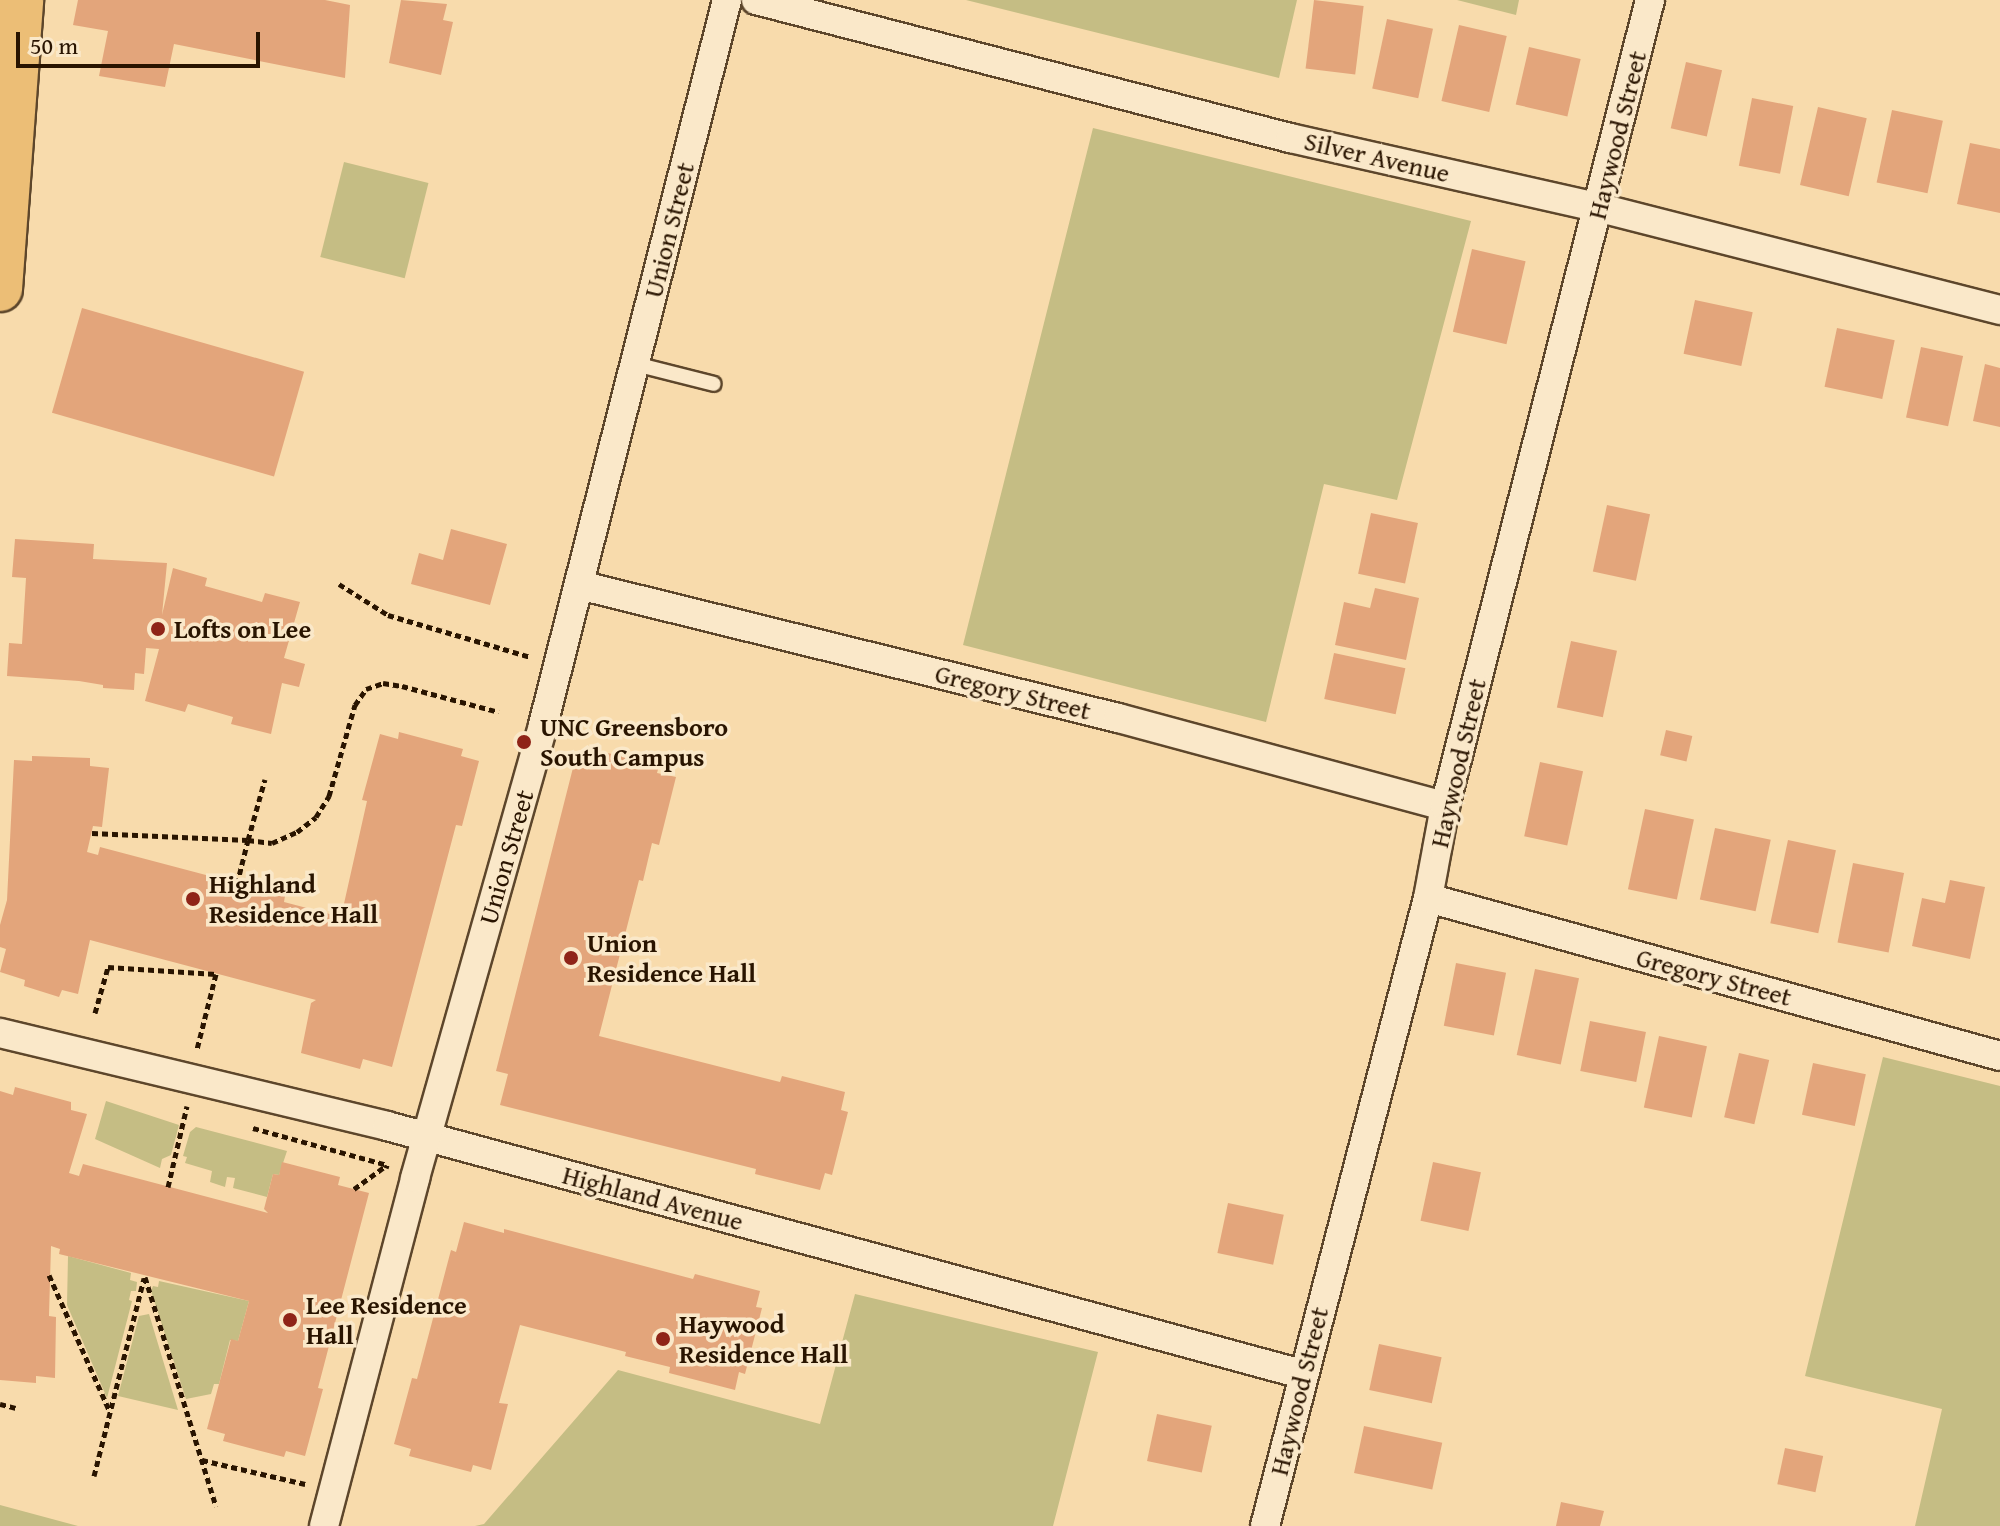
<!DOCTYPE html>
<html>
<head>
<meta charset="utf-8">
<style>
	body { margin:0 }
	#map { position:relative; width:2000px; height:1526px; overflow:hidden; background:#f8dbac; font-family:"Gentium Book Plus",serif }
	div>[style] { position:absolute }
	.green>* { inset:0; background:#c5bd84; transform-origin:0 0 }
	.building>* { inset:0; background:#e3a57b; transform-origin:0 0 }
	.path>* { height:5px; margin-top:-2.5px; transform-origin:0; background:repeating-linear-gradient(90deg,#291400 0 6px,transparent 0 10px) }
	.roads { filter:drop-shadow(2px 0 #5d462b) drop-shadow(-2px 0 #5d462b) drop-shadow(0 2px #5d462b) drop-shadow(0 -2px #5d462b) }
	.lane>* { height:14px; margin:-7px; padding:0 7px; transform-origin:7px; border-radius:7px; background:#fae8c9 }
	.street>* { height:28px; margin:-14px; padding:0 14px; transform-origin:14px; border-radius:14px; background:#fae8c9 }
	.primary>* { height:44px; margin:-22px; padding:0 22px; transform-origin:22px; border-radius:22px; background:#ecbe76 }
	.dots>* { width:22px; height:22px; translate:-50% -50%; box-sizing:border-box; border:4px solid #fae8c9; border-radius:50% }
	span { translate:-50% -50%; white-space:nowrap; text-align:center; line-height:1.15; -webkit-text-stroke:7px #fae8c9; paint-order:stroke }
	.street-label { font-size:26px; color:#291400 }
	.poi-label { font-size:26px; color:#291400; font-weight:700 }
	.left { translate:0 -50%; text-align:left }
	.scale { position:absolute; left:16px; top:32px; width:244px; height:36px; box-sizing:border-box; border:4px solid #291400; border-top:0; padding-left:10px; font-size:24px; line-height:28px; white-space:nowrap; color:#291400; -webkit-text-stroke:6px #fae8c9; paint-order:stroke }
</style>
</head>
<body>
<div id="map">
	<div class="green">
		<div style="clip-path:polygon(966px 0,1297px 0,1279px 78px)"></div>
		<div style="clip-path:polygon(1457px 0,1519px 0,1516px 15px)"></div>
		<div style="clip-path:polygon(1093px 128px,1471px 221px,1397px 500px,1324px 484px,1266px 722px,963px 645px)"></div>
		<div style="left:344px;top:162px;width:87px;height:98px;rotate:14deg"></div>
		<div style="clip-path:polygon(1883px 1057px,2000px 1086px,2000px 1526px,1915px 1526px,1942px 1409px,1805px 1376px)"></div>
		<div style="clip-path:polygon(106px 1101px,179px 1125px,171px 1155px,162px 1159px,160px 1168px,95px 1139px)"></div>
		<div style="clip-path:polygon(196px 1127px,287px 1151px,279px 1175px,273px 1174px,267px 1197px,233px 1188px,235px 1178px,227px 1177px,225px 1187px,210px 1182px,212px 1171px,185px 1163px,187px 1157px,183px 1156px,190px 1132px)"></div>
		<div style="clip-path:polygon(68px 1256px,131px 1273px,130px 1280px,137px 1282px,136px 1291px,131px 1291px,129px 1300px,132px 1301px,107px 1398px,67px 1305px)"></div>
		<div style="clip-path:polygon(159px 1281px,249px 1301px,238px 1341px,230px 1340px,219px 1384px,214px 1384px,211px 1394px,186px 1399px,151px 1291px,153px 1286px,158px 1287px)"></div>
		<div style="clip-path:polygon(855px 1294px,1098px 1352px,1053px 1526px,475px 1526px,484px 1524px,618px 1370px,820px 1424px)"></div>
		<div style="clip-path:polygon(149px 1314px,178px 1410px,118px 1396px,139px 1316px)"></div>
		<div style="clip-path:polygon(0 1505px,78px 1526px,0 1526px)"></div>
	</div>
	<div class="building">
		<div style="clip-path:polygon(78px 0,325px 0,350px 5px,345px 78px,174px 44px,165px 87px,99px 76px,108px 31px,73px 25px)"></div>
		<div style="clip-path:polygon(401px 0,447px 4px,443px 20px,453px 22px,441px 75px,389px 63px)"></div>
		<div style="left:1314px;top:0;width:50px;height:69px;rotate:7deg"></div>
		<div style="left:1387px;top:19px;width:47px;height:71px;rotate:12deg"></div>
		<div style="left:1459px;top:25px;width:49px;height:78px;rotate:13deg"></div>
		<div style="left:1529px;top:47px;width:53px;height:59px;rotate:13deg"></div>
		<div style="left:1686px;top:62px;width:37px;height:68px;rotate:13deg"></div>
		<div style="left:1752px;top:98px;width:42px;height:69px;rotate:11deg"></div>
		<div style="left:1818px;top:107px;width:50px;height:80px;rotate:13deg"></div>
		<div style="left:1892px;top:110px;width:52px;height:74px;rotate:12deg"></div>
		<div style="clip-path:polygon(1970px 143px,2000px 149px,2000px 213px,1957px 204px)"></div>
		<div style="left:1472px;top:249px;width:55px;height:85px;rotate:13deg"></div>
		<div style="left:1695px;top:300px;width:59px;height:55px;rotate:12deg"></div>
		<div style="left:82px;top:308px;width:231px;height:109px;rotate:16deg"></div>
		<div style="left:1837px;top:328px;width:59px;height:60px;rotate:12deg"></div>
		<div style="left:1921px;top:347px;width:43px;height:72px;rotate:12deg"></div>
		<div style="clip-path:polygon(1985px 364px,2000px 368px,2000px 427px,1973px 421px)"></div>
		<div style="left:1607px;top:505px;width:44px;height:68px;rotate:12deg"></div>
		<div style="left:1371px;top:513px;width:48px;height:62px;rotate:12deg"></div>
		<div style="clip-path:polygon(451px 529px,507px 544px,490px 605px,411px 584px,419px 553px,443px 560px)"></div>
		<div style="clip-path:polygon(15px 539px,94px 544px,93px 559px,167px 563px,162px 615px,173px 568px,207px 578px,205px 586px,262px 602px,265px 593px,300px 602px,284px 658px,305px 664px,299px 687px,282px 683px,271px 734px,231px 724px,233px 717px,188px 704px,185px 712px,145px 701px,159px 649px,146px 648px,144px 674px,135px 673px,134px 690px,103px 688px,103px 685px,79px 681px,7px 676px,9px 643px,22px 644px,26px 578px,12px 577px)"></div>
		<div style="clip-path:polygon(1375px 588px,1419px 598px,1406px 660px,1335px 645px,1344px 602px,1370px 608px)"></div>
		<div style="left:1571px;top:641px;width:47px;height:68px;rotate:12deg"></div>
		<div style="left:1334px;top:653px;width:73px;height:47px;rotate:12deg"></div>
		<div style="left:1666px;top:730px;width:27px;height:26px;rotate:13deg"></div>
		<div style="clip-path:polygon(399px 732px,463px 749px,461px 756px,479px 761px,462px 826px,456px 825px,392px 1067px,363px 1059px,360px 1069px,301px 1053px,311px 1003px,316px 1000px,90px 940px,78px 994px,62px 990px,59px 997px,24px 986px,25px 980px,0 972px,6px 949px,0 947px,0 925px,7px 900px,14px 760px,32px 761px,32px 756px,90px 758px,90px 766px,109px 768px,102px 827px,93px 826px,87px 852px,98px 855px,100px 847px,285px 896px,284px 902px,341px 917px,367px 801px,362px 800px,380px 734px,398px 739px)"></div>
		<div style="clip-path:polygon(596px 750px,659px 766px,657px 773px,676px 777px,659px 845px,652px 843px,643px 881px,639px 880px,599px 1036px,780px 1082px,782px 1076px,845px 1092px,841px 1110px,848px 1112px,832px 1175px,825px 1173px,820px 1190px,755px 1174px,756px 1169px,500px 1105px,508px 1074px,496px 1071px,577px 752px,594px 757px)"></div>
		<div style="left:1540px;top:762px;width:44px;height:76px;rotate:12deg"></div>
		<div style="left:1645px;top:809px;width:50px;height:82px;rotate:12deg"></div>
		<div style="left:1715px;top:828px;width:57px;height:73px;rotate:12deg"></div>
		<div style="left:1788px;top:840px;width:49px;height:85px;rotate:12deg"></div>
		<div style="left:1853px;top:863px;width:52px;height:81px;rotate:11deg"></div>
		<div style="clip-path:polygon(1950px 880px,1985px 887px,1970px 959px,1912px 946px,1922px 898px,1945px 903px)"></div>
		<div style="left:1456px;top:963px;width:51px;height:64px;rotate:11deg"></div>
		<div style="left:1535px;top:969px;width:45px;height:88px;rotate:12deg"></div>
		<div style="left:1590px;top:1021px;width:57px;height:51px;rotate:11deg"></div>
		<div style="left:1659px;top:1036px;width:49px;height:73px;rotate:12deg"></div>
		<div style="left:1739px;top:1053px;width:31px;height:66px;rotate:13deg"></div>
		<div style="left:1813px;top:1063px;width:54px;height:53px;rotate:12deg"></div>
		<div style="clip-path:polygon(15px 1087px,71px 1102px,71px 1110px,87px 1114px,69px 1173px,79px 1176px,83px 1164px,268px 1213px,264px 1209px,273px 1174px,279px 1175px,282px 1162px,340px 1177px,338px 1185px,369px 1193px,318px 1388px,323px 1389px,305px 1456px,286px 1451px,284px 1457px,223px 1441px,225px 1434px,207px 1429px,231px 1339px,238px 1341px,249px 1301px,59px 1254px,60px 1249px,51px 1246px,49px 1316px,56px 1317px,55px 1378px,36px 1376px,36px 1383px,0 1380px,0 1091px,13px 1095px)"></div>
		<div style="left:1433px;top:1162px;width:49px;height:60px;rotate:12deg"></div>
		<div style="left:1228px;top:1203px;width:57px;height:51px;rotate:12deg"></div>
		<div style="clip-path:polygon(464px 1222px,504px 1233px,504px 1229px,693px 1279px,695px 1274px,760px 1291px,756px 1307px,762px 1308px,745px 1374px,739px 1372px,735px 1390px,669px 1373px,670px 1367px,625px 1356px,626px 1352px,520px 1325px,499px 1403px,508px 1404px,491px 1470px,473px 1465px,471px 1472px,409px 1456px,411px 1449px,394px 1444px,412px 1378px,417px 1379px,451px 1250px,456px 1252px)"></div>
		<div style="left:1379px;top:1344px;width:64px;height:47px;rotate:12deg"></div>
		<div style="left:1157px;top:1414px;width:56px;height:48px;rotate:12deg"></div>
		<div style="left:1364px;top:1426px;width:80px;height:48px;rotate:12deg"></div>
		<div style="left:1785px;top:1448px;width:39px;height:37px;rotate:12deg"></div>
		<div style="clip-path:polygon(1561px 1502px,1604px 1511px,1600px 1526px,1556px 1526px)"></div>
	</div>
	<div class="path">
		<div style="left:339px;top:584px;width:58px;rotate:32.3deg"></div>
		<div style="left:388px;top:615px;width:149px;rotate:16.4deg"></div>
		<div style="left:92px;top:833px;width:156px;rotate:2.6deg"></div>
		<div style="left:248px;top:840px;width:63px;rotate:-74.4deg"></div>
		<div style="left:237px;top:884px;width:45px;rotate:-76deg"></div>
		<div style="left:248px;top:840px;width:24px;rotate:7deg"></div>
		<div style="left:272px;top:843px;width:27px;rotate:-24deg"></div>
		<div style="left:297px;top:832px;width:24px;rotate:-38deg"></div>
		<div style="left:316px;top:817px;width:25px;rotate:-58deg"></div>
		<div style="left:329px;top:796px;width:95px;rotate:-74.1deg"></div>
		<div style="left:355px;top:705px;width:19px;rotate:-55deg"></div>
		<div style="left:366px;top:689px;width:18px;rotate:-19deg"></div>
		<div style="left:383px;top:683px;width:19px;rotate:9deg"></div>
		<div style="left:402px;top:686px;width:100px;rotate:15deg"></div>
		<div style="left:95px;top:1013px;width:48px;rotate:-74.2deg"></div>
		<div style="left:108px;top:967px;width:108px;rotate:3.7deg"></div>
		<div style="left:216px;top:974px;width:77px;rotate:104.2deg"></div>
		<div style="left:253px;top:1128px;width:139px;rotate:15.4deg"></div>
		<div style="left:387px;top:1165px;width:3px;rotate:108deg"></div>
		<div style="left:168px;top:1187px;width:83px;rotate:-76.8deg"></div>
		<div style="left:354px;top:1189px;width:39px;rotate:-36deg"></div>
		<div style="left:49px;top:1275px;width:148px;rotate:66deg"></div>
		<div style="left:145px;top:1277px;width:240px;rotate:72.8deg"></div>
		<div style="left:0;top:1404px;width:16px;rotate:14deg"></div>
		<div style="left:202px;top:1460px;width:106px;rotate:13.1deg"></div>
		<div style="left:94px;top:1476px;width:204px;rotate:-75.8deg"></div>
	</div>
	<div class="roads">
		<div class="lane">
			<div style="left:635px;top:364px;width:81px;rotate:14.2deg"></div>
		</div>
		<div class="street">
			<div style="left:756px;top:0;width:552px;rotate:14.49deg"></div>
			<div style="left:1290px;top:138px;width:318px;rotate:12.7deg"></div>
			<div style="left:1600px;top:208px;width:413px;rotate:14.3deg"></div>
			<div style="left:579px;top:585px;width:555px;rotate:13.86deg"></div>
			<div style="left:1118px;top:718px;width:339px;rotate:15.1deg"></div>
			<div style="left:1428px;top:898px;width:593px;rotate:15.44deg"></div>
			<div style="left:0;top:1033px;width:398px;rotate:13.5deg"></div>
			<div style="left:387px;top:1126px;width:948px;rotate:15.17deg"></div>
			<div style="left:324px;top:1526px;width:360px;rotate:-75.3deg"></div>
			<div style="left:415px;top:1178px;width:471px;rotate:-74.2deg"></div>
			<div style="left:543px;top:725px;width:748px;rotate:-75.76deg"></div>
			<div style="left:1265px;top:1526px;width:649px;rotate:-75.45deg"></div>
			<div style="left:1428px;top:898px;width:94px;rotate:-79.5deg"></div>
			<div style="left:1445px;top:806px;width:832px;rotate:-75.73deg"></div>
		</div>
		<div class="primary">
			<div style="left:0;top:289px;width:290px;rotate:-85.8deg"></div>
		</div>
	</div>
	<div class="dots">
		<div style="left:158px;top:629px;background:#8f2418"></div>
		<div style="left:524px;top:742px;background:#8f2418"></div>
		<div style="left:193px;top:899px;background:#8f2418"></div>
		<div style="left:571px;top:958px;background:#8f2418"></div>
		<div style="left:290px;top:1320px;background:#8f2418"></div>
		<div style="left:663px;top:1339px;background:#8f2418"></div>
	</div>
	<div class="street-label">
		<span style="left:1617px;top:135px;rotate:-76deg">Haywood Street</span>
		<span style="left:1377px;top:157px;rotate:13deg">Silver Avenue</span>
		<span style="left:669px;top:230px;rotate:-76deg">Union Street</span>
		<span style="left:1013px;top:692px;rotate:14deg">Gregory Street</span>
		<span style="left:1458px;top:763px;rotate:-77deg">Haywood Street</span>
		<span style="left:506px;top:857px;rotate:-74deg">Union Street</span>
		<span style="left:1714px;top:977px;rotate:15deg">Gregory Street</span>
		<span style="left:653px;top:1198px;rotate:15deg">Highland Avenue</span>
		<span style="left:1299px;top:1391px;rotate:-76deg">Haywood Street</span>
	</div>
	<div class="poi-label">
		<span class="left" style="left:174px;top:629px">Lofts on Lee</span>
		<span class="left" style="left:540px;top:742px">UNC Greensboro<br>South Campus</span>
		<span class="left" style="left:209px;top:899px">Highland<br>Residence Hall</span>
		<span class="left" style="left:587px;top:958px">Union<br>Residence Hall</span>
		<span class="left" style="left:306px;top:1320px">Lee Residence<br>Hall</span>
		<span class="left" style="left:679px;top:1339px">Haywood<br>Residence Hall</span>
	</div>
	<div class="scale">50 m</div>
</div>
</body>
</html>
